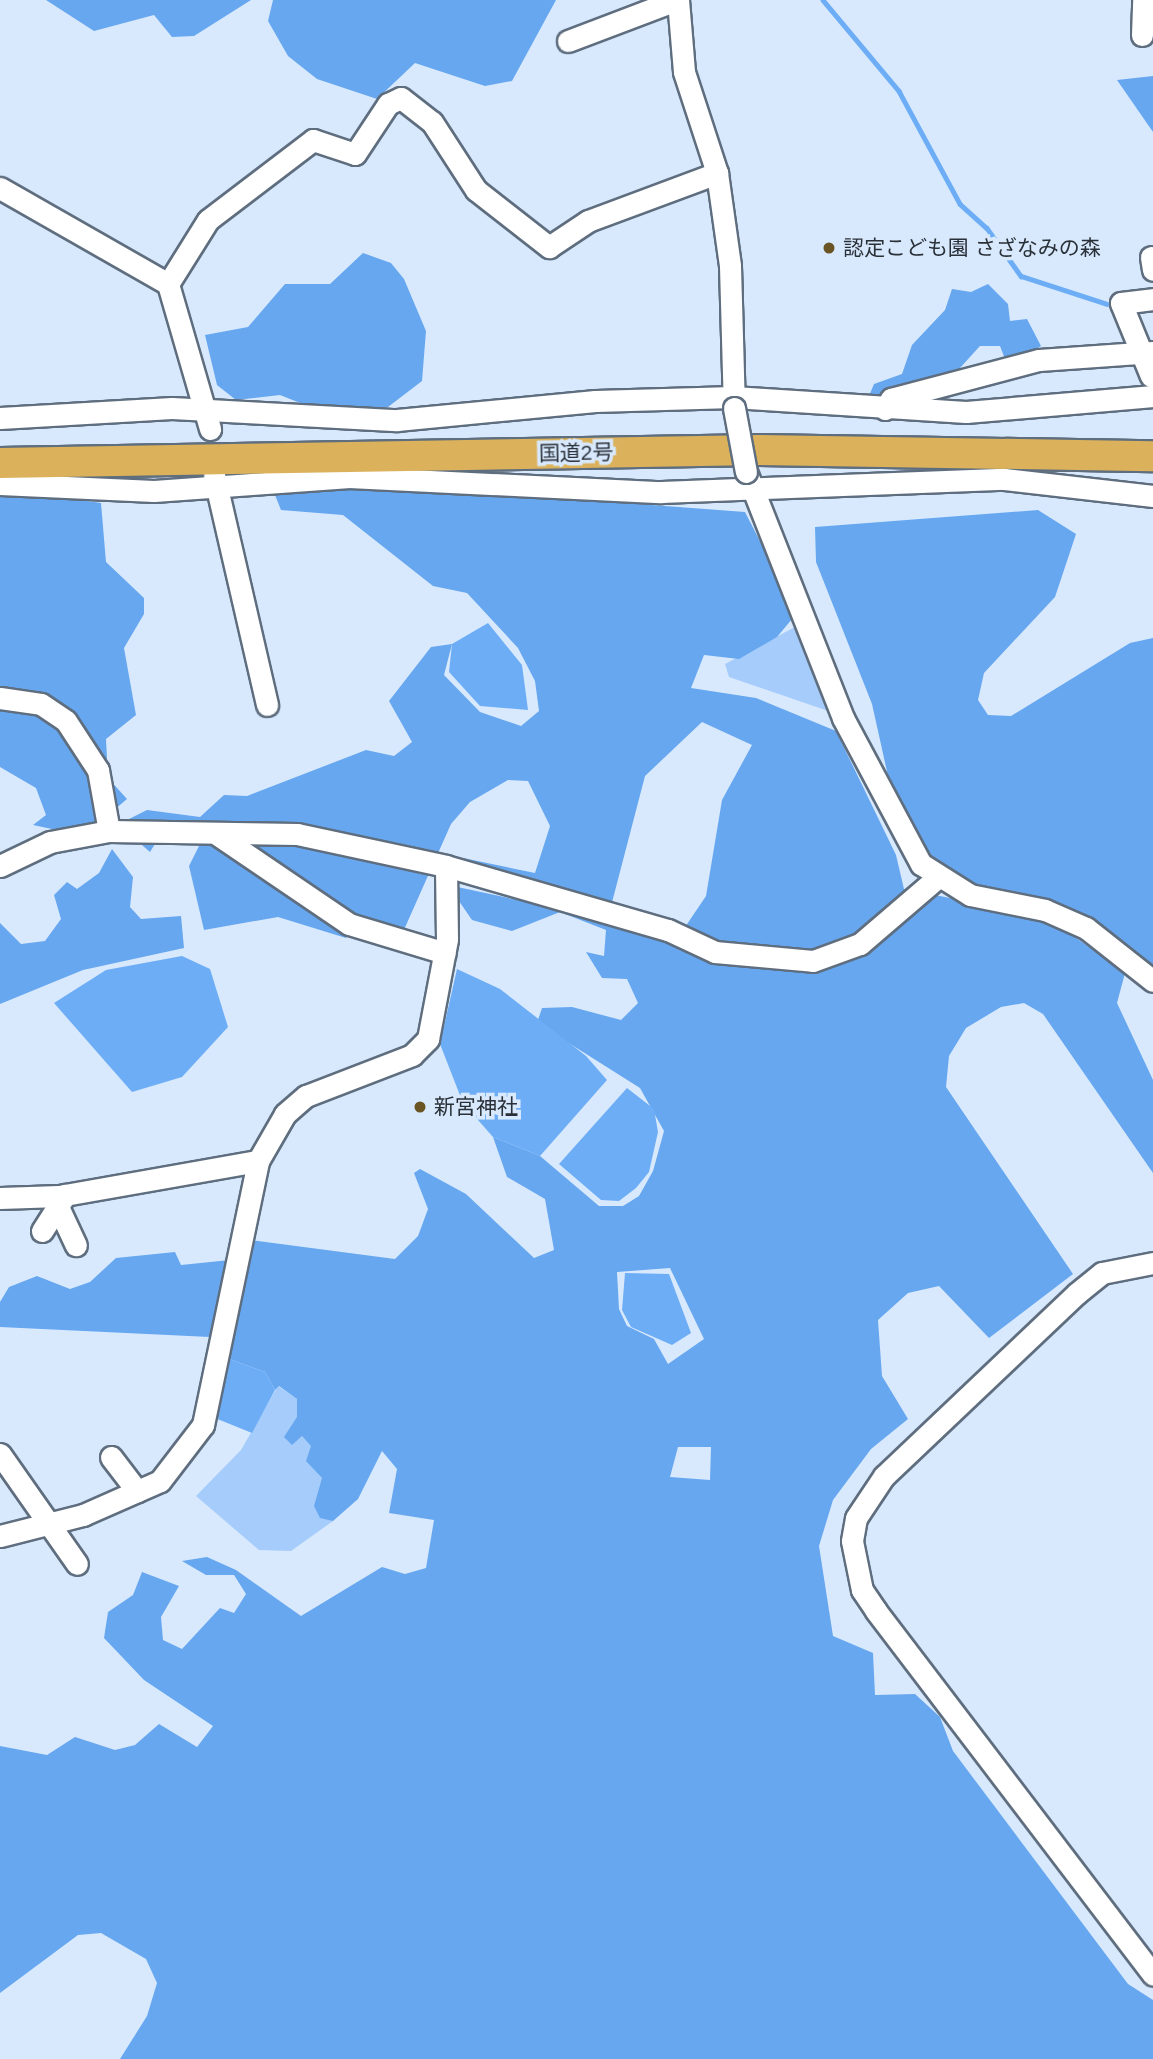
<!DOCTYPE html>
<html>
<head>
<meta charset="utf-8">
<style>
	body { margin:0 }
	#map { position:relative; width:1153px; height:2059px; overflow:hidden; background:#d8e9fd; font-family:Arial,"Noto Sans JP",sans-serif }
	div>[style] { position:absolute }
	.green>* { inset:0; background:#a5ccfa }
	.forest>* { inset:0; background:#66a7f0 }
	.water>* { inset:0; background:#6cadf6 }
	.stream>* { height:4.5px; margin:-2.25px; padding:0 2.25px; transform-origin:2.25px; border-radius:2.25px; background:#6cadf6 }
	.roads { filter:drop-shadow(2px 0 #5f6e7f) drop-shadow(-2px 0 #5f6e7f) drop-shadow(0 2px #5f6e7f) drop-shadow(0 -2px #5f6e7f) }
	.minor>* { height:21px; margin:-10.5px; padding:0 10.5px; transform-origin:10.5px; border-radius:10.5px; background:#fff }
	.highway>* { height:30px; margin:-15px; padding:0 15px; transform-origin:15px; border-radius:15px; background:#dbb25b }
	.bridges { filter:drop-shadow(2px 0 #5f6e7f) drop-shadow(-2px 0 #5f6e7f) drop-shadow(0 2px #5f6e7f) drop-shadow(0 -2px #5f6e7f) }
	.minor-bridge>* { height:21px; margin:-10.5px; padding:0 10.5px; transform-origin:10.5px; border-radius:10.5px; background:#fff }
	.dots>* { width:19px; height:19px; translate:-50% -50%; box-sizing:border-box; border:4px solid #d8e9fd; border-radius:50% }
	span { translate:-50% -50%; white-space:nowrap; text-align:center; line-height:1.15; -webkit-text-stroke:7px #d8e9fd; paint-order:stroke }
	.poi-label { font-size:21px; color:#2a3038 }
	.left { translate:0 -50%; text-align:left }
	.street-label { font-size:21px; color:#2a3038 }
</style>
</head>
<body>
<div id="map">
	<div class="green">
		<div style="clip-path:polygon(797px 626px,834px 713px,729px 677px,725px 664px)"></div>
		<div style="clip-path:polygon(278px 1386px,297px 1399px,302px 1436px,312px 1446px,307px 1461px,322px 1478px,333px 1521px,291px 1551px,259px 1550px,196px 1496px,241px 1450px)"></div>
	</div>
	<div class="forest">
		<div style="clip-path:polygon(46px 0,251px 0,194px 36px,172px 37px,154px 15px,94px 31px)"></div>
		<div style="clip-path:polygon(273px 0,556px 0,512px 81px,485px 86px,415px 63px,377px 99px,317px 79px,288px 56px,268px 21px)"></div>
		<div style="clip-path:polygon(1153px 76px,1153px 132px,1117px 80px)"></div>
		<div style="clip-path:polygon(363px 253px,391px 263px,404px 279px,426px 331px,422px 381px,388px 407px,313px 408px,280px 395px,236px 400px,217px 385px,205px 335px,248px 327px,285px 284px,330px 284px)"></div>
		<div style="clip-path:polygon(988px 284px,1008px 304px,1010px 321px,1027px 319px,1041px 346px,1018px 362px,1005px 359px,1000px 346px,980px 346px,949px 380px,866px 403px,874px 384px,902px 374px,912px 345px,945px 310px,952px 289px,971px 292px)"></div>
		<div style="clip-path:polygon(evenodd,347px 482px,745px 512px,797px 613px,777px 637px,739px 659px,704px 655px,691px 688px,756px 698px,836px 731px,896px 855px,904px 889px,1047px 917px,1125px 973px,1117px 1003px,1153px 1080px,1153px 1173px,1043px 1014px,1024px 1003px,1001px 1007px,966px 1028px,949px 1056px,946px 1087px,1073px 1274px,989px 1338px,939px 1286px,908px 1293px,878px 1320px,882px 1376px,908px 1419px,871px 1449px,833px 1500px,819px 1546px,833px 1636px,873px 1653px,875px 1695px,915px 1694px,940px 1717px,953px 1751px,1128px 1984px,1153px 2000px,1153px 2059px,120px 2059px,147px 2016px,157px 1983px,146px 1959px,101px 1933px,78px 1935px,0 1993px,0 1746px,47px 1755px,75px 1737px,115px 1750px,135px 1745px,159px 1724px,197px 1747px,213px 1726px,144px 1680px,104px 1638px,108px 1612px,133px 1595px,142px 1572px,179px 1586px,161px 1617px,163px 1640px,182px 1649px,220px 1608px,234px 1613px,246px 1594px,234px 1575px,206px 1575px,182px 1561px,207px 1557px,236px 1570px,301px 1616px,382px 1567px,405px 1574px,426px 1568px,434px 1520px,389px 1513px,397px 1469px,382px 1451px,358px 1499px,333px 1521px,320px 1518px,314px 1506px,322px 1478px,306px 1461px,311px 1446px,302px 1436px,292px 1445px,284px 1437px,297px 1417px,297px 1399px,279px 1386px,275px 1390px,265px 1372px,224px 1357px,251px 1240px,395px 1259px,418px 1236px,428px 1209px,414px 1173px,420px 1169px,466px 1194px,534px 1258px,554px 1250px,545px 1199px,507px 1177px,493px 1137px,540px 1156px,599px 1206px,623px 1206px,639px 1196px,653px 1171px,664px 1131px,640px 1088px,537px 1023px,542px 1008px,572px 1007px,621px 1020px,638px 1003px,627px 979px,602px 978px,586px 952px,604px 956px,606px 930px,560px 912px,512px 931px,472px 920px,448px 885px,615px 921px,675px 942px,706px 896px,722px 800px,752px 745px,702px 722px,645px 776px,610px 910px,461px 866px,463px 858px,535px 873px,550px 826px,528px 781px,508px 780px,470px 802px,451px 824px,403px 932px,363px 919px,346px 938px,278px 917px,204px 930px,189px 866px,202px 840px,168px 823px,150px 852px,135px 839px,127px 820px,147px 810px,200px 817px,224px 795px,247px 796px,366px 750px,394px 756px,412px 742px,389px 701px,431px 647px,452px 644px,444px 675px,480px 712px,521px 726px,539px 711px,535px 681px,518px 648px,467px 593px,433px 586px,343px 515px,281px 510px,275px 495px,347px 482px,670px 1268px,704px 1339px,668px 1364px,654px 1339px,627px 1326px,619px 1309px,617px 1272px,670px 1268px,347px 482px,678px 1447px,711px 1447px,710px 1480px,670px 1477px,678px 1447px)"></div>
		<div style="clip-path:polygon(20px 491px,101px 503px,106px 562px,144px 598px,144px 614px,124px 648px,136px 715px,106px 739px,108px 778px,127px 799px,94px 827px,66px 832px,33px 825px,46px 815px,36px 788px,0 767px,0 492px)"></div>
		<div style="clip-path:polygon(1038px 510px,1076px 534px,1055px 597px,984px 673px,978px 700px,988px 715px,1011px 716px,1130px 643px,1153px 638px,1153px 974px,925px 861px,894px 803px,872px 704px,816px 562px,815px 527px)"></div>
		<div style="clip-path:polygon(112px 849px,133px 877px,130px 907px,141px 919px,181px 916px,184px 948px,83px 970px,0 1004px,0 923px,21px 944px,45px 941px,61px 919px,54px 895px,67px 882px,77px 889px,99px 873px)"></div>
		<div style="clip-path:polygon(175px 1252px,181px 1265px,230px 1260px,210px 1337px,0 1327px,0 1302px,9px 1287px,37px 1276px,70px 1289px,90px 1282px,116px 1258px)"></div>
	</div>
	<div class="water">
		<div style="clip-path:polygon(488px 623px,522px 665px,528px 710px,480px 706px,449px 672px,452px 644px)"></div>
		<div style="clip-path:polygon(182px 956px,210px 969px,228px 1027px,182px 1077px,132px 1092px,54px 1003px,106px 970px)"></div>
		<div style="clip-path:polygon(457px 969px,500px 989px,586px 1056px,607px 1080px,540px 1156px,493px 1137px,463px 1103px,440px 1044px)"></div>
		<div style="clip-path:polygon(627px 1088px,654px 1109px,658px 1132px,649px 1172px,636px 1188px,619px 1201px,601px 1200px,559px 1164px)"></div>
		<div style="clip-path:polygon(625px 1273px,669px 1274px,691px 1333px,672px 1345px,631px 1327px,622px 1310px)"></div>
		<div style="clip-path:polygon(224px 1357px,265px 1372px,275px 1390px,252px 1433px,215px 1418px)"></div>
	</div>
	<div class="stream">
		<div style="left:823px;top:0;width:119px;rotate:50.1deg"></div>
		<div style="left:899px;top:91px;width:128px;rotate:61.6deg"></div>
		<div style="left:960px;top:204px;width:36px;rotate:42deg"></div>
		<div style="left:987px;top:228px;width:59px;rotate:54.7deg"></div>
		<div style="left:1021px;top:276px;width:90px;rotate:18deg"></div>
	</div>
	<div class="roads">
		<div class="minor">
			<div style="left:678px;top:0;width:72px;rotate:85.2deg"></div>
			<div style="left:684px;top:72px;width:106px;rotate:71.9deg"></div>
			<div style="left:717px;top:173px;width:94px;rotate:82deg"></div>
			<div style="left:730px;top:266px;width:142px;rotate:88.4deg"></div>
			<div style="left:1142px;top:35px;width:35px;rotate:-88deg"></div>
			<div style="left:568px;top:41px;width:116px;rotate:-20.8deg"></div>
			<div style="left:0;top:188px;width:193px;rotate:29.7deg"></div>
			<div style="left:168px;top:284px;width:151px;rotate:73.8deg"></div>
			<div style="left:1151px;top:257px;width:13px;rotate:81deg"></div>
			<div style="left:168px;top:284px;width:75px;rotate:-58deg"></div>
			<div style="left:208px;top:220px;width:132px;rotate:-37.3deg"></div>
			<div style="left:313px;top:140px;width:44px;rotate:18.4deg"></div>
			<div style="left:355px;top:154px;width:60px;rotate:-56.6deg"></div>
			<div style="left:388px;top:104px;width:14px;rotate:-25deg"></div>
			<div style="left:401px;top:98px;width:39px;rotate:38deg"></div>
			<div style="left:432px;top:122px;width:81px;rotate:57.1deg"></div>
			<div style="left:476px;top:190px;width:93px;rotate:38deg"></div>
			<div style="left:549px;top:247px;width:47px;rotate:-33.7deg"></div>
			<div style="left:588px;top:221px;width:138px;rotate:-20.4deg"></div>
			<div style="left:1151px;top:376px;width:79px;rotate:-112.3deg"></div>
			<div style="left:1121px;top:303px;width:32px;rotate:-7deg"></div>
			<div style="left:885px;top:409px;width:12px;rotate:-59deg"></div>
			<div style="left:891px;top:399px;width:153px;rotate:-14.8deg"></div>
			<div style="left:1039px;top:360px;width:114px;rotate:-4deg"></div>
			<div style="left:0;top:418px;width:172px;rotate:-3.3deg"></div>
			<div style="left:172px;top:408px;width:225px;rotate:3.1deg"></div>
			<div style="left:397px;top:420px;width:199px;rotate:-5.5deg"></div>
			<div style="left:595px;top:401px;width:138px;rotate:-1.7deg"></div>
			<div style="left:733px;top:397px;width:233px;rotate:3.7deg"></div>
			<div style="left:966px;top:412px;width:188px;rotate:-4.9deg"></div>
			<div style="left:747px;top:474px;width:262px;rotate:68.5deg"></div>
			<div style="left:843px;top:718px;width:166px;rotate:61.9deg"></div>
			<div style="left:921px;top:864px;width:58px;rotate:32.3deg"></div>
			<div style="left:970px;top:895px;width:76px;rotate:11.3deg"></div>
			<div style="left:1045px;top:910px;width:45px;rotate:23.7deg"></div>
			<div style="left:1086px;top:928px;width:85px;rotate:38.3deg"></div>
			<div style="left:214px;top:475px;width:236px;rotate:77deg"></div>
			<div style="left:0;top:484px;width:154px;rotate:2.6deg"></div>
			<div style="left:154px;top:491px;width:196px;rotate:-4.1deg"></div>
			<div style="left:349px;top:477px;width:312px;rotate:2.8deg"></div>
			<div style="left:661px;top:492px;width:343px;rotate:-2.2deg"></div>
			<div style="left:1004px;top:479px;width:150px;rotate:6.5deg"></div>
			<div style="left:0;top:698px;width:41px;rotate:8.3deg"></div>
			<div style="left:41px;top:704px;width:30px;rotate:34deg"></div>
			<div style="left:66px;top:721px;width:59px;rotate:56.9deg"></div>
			<div style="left:98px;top:770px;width:62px;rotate:79.8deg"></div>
			<div style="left:218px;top:835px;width:158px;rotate:34.2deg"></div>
			<div style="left:349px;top:924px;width:100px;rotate:16.8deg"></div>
			<div style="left:0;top:866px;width:55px;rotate:-25.6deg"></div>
			<div style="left:50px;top:842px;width:60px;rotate:-10.6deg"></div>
			<div style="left:109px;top:831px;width:188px;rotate:0.9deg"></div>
			<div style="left:297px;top:834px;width:152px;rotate:12.1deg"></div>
			<div style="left:446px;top:866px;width:231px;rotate:16.1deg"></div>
			<div style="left:668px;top:930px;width:52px;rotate:25.1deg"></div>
			<div style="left:715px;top:952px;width:98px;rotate:5.2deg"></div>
			<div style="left:813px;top:961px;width:50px;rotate:-19.9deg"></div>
			<div style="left:860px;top:944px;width:101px;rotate:-40.6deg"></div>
			<div style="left:0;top:1198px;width:59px;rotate:-1.9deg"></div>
			<div style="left:59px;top:1196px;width:202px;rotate:-10deg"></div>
			<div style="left:59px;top:1209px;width:40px;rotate:65deg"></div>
			<div style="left:42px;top:1231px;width:43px;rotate:-57.4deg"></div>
			<div style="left:1153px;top:1263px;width:52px;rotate:168.9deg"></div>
			<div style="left:1102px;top:1273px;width:33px;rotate:141deg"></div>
			<div style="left:1076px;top:1294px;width:265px;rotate:136.5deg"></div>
			<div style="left:884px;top:1476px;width:50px;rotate:123.7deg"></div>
			<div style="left:856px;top:1518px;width:23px;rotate:100deg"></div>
			<div style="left:852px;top:1541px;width:50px;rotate:78.5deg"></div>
			<div style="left:862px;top:1590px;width:25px;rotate:56deg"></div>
			<div style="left:876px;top:1611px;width:457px;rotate:52.7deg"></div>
			<div style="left:0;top:1454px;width:134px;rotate:55deg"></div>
			<div style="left:111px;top:1457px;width:43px;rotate:52.6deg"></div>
			<div style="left:0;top:1536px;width:86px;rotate:-14.2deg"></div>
			<div style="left:83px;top:1515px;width:84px;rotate:-23.8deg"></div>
			<div style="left:160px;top:1481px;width:71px;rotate:-52.5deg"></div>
			<div style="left:203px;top:1425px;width:270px;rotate:-78.2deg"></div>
			<div style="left:258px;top:1161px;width:54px;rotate:-60.1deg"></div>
			<div style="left:285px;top:1114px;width:28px;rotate:-41deg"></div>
			<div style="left:306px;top:1096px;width:114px;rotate:-21.1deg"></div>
			<div style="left:412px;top:1055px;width:23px;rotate:-45deg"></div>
			<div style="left:428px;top:1039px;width:102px;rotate:-79.2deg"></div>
			<div style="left:447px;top:939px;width:73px;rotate:-90.8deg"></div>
		</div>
		<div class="highway">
			<div style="left:0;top:463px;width:759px;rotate:-0.98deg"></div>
			<div style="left:759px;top:450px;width:394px;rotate:0.9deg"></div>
		</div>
	</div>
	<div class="bridges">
		<div class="minor-bridge">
			<div style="left:734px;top:408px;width:65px;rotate:79.4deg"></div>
		</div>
	</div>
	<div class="dots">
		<div style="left:829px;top:248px;background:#6a5423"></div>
		<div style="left:420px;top:1107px;background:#6a5423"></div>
	</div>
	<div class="poi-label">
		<span class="left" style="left:843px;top:248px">認定こども園 さざなみの森</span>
		<span class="left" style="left:434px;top:1107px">新宮神社</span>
	</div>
	<div class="street-label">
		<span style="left:576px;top:453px;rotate:-1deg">国道2号</span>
	</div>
</div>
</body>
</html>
